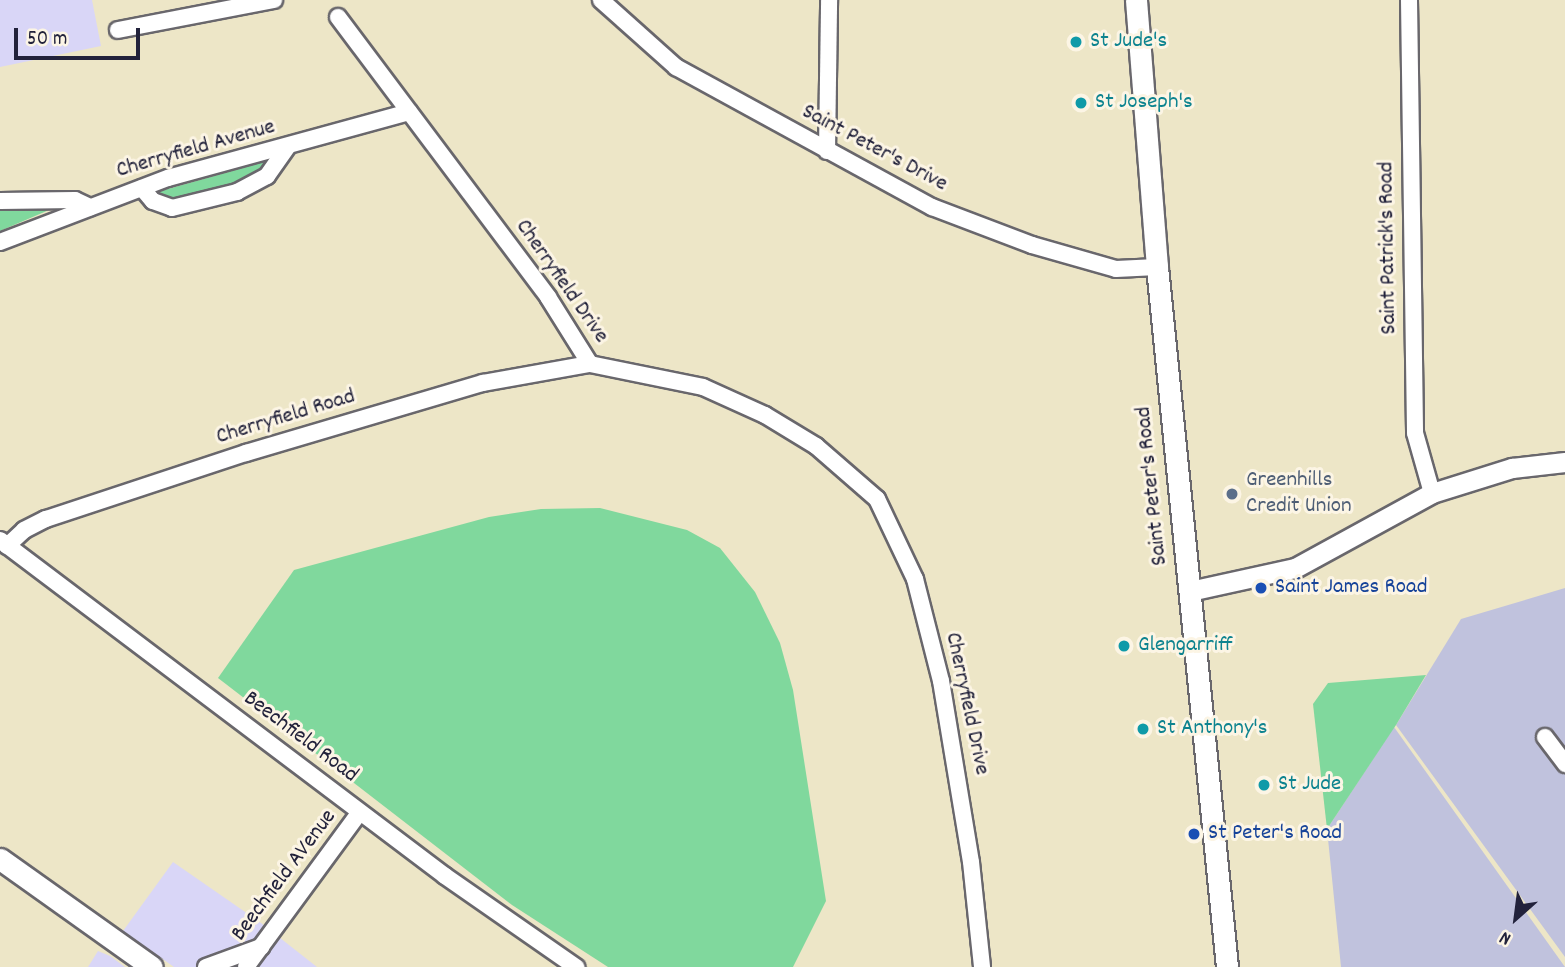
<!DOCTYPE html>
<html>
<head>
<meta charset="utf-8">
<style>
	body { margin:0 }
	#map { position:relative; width:1565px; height:967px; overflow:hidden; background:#ede6c7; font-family:Dekko,sans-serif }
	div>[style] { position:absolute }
	.built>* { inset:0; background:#d9d6f7 }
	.industrial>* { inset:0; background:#c0c2dd }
	.green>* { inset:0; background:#80d89d }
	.roads { filter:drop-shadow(2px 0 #69676c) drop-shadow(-2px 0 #69676c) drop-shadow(0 2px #69676c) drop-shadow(0 -2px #69676c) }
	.minor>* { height:16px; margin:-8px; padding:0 8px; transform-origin:8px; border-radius:8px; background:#fff }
	.tertiary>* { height:19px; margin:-9.5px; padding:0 9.5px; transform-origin:9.5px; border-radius:9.5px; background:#fff }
	.secondary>* { height:21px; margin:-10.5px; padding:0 10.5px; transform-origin:10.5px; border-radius:10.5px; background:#fff }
	.dots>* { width:19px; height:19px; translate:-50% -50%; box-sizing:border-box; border:4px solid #fcf5e5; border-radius:50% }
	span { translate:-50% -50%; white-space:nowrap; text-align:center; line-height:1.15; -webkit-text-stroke:6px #fcf5e5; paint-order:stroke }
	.culture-label { font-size:23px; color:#0d838f }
	.left { translate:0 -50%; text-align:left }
	.street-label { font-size:23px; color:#22223b }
	.service-label { font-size:23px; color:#4e5e75 }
	.transit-label { font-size:23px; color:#164399 }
	.north { position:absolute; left:1481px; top:883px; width:70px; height:70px; -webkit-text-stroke:5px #fcf5e5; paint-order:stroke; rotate:208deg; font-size:19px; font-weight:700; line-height:28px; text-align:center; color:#22223b }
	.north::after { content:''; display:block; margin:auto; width:24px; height:32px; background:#22223b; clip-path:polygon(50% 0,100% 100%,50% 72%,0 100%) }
	.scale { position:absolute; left:14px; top:28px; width:126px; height:32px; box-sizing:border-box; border:4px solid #22223b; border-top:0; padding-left:9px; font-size:21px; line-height:24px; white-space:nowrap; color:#22223b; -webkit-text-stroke:5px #fcf5e5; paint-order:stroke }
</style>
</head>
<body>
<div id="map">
	<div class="built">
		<div style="clip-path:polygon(0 0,92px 0,101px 46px,0 67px)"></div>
		<div style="clip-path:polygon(173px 862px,261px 923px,317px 967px,174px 967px,123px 931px)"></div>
		<div style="clip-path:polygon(98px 951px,110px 956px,125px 967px,88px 967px)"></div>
	</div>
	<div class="industrial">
		<div style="clip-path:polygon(1565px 588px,1565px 957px,1396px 725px,1461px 619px)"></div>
		<div style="clip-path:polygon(1394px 727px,1565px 967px,1341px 967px,1327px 829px)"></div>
	</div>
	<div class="green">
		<div style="clip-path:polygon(271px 160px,271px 165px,236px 184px,179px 201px,162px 199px,157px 192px)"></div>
		<div style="clip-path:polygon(0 207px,56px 207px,0 231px)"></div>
		<div style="clip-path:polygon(600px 508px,687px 530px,720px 548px,755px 592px,780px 643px,793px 690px,826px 901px,793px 967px,608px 967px,512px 905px,218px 678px,294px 570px,489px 517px,541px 509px)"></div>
		<div style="clip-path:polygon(1426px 675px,1396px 725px,1327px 829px,1313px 704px,1328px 683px)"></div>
	</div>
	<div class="roads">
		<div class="minor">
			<div style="left:601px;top:0;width:101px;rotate:41.8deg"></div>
			<div style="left:676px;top:67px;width:292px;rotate:28.7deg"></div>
			<div style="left:932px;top:207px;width:107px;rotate:20.8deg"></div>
			<div style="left:1032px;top:245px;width:87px;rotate:15.9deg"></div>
			<div style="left:1116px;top:269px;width:41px;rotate:-2.8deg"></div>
			<div style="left:1409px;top:0;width:433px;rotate:89.2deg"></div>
			<div style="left:1415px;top:433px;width:62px;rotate:74.2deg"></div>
			<div style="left:338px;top:17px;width:350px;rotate:53.1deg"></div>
			<div style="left:548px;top:297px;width:79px;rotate:57.9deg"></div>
			<div style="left:590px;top:364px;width:115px;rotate:11.5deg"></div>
			<div style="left:703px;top:387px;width:68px;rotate:24.3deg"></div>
			<div style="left:765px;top:415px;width:60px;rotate:31.3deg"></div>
			<div style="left:816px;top:446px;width:81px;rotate:41deg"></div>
			<div style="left:877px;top:499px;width:89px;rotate:64.6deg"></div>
			<div style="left:915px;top:579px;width:105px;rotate:75.7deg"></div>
			<div style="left:941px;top:681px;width:183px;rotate:80.6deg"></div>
			<div style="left:971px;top:862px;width:106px;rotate:84deg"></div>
			<div style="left:118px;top:30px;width:159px;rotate:-10.9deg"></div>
			<div style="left:827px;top:151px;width:151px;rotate:-89.2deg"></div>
			<div style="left:142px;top:188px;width:17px;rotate:50deg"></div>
			<div style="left:153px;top:201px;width:20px;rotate:20deg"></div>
			<div style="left:172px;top:208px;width:67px;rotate:-13.8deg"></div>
			<div style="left:237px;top:192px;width:34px;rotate:-28deg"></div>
			<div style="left:267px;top:176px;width:35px;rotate:-55deg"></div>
			<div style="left:0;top:201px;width:75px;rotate:-0.8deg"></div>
			<div style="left:75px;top:200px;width:17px;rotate:25deg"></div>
			<div style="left:0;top:242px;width:180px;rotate:-20.9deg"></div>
			<div style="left:168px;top:178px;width:250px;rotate:-15.3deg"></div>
			<div style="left:0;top:540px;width:558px;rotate:37.05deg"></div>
			<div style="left:445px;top:876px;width:160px;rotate:34.8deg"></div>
			<div style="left:7px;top:546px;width:23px;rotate:-43deg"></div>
			<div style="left:24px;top:530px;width:25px;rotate:-27deg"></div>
			<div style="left:46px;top:519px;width:211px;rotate:-18.3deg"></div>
			<div style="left:246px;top:453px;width:247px;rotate:-16.5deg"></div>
			<div style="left:483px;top:383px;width:109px;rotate:-10.1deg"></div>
			<div style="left:1545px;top:737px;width:34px;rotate:53deg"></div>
			<div style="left:206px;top:967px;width:59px;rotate:-20deg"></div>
			<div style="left:246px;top:967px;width:192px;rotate:-53.7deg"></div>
		</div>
		<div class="tertiary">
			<div style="left:1190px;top:591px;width:107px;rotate:-12.4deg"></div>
			<div style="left:1295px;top:568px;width:156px;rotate:-28.7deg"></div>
			<div style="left:1432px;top:493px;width:84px;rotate:-17.4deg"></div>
			<div style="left:1512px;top:468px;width:53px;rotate:-6.5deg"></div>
		</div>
		<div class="secondary">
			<div style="left:1136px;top:0;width:268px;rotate:85.5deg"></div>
			<div style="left:1157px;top:267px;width:703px;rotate:84.29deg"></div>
			<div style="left:0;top:859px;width:186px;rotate:35.4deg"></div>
		</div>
	</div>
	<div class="dots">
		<div style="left:1076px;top:42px;background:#0f9aa8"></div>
		<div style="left:1081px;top:103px;background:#0f9aa8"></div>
		<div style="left:1232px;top:494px;background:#5c6f8a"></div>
		<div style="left:1261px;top:588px;background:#1a4fb4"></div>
		<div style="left:1124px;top:646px;background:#0f9aa8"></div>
		<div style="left:1143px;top:729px;background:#0f9aa8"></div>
		<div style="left:1264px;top:785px;background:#0f9aa8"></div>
		<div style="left:1194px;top:834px;background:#1a4fb4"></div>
	</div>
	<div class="culture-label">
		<span class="left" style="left:1090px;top:42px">St Jude's</span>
		<span class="left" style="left:1095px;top:103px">St Joseph's</span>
		<span class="left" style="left:1138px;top:646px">Glengarriff</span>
		<span class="left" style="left:1157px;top:729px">St Anthony's</span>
		<span class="left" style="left:1278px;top:785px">St Jude</span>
	</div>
	<div class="street-label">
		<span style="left:874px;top:149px;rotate:28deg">Saint Peter's Drive</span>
		<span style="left:196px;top:150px;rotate:-16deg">Cherryfield Avenue</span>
		<span style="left:1389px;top:248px;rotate:-91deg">Saint Patrick's Road</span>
		<span style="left:561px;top:282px;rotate:55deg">Cherryfield Drive</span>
		<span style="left:286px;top:418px;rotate:-17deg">Cherryfield Road</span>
		<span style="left:1153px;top:486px;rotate:-96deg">Saint Peter's Road</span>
		<span style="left:966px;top:704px;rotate:78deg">Cherryfield Drive</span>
		<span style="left:300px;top:738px;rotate:37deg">Beechfield Road</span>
		<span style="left:285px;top:876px;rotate:-53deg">Beechfield AVenue</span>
	</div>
	<div class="service-label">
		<span class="left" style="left:1246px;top:494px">Greenhills<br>Credit Union</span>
	</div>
	<div class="transit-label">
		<span class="left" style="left:1275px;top:588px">Saint James Road</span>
		<span class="left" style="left:1208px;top:834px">St Peter's Road</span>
	</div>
	<div class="north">N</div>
	<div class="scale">50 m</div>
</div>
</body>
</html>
